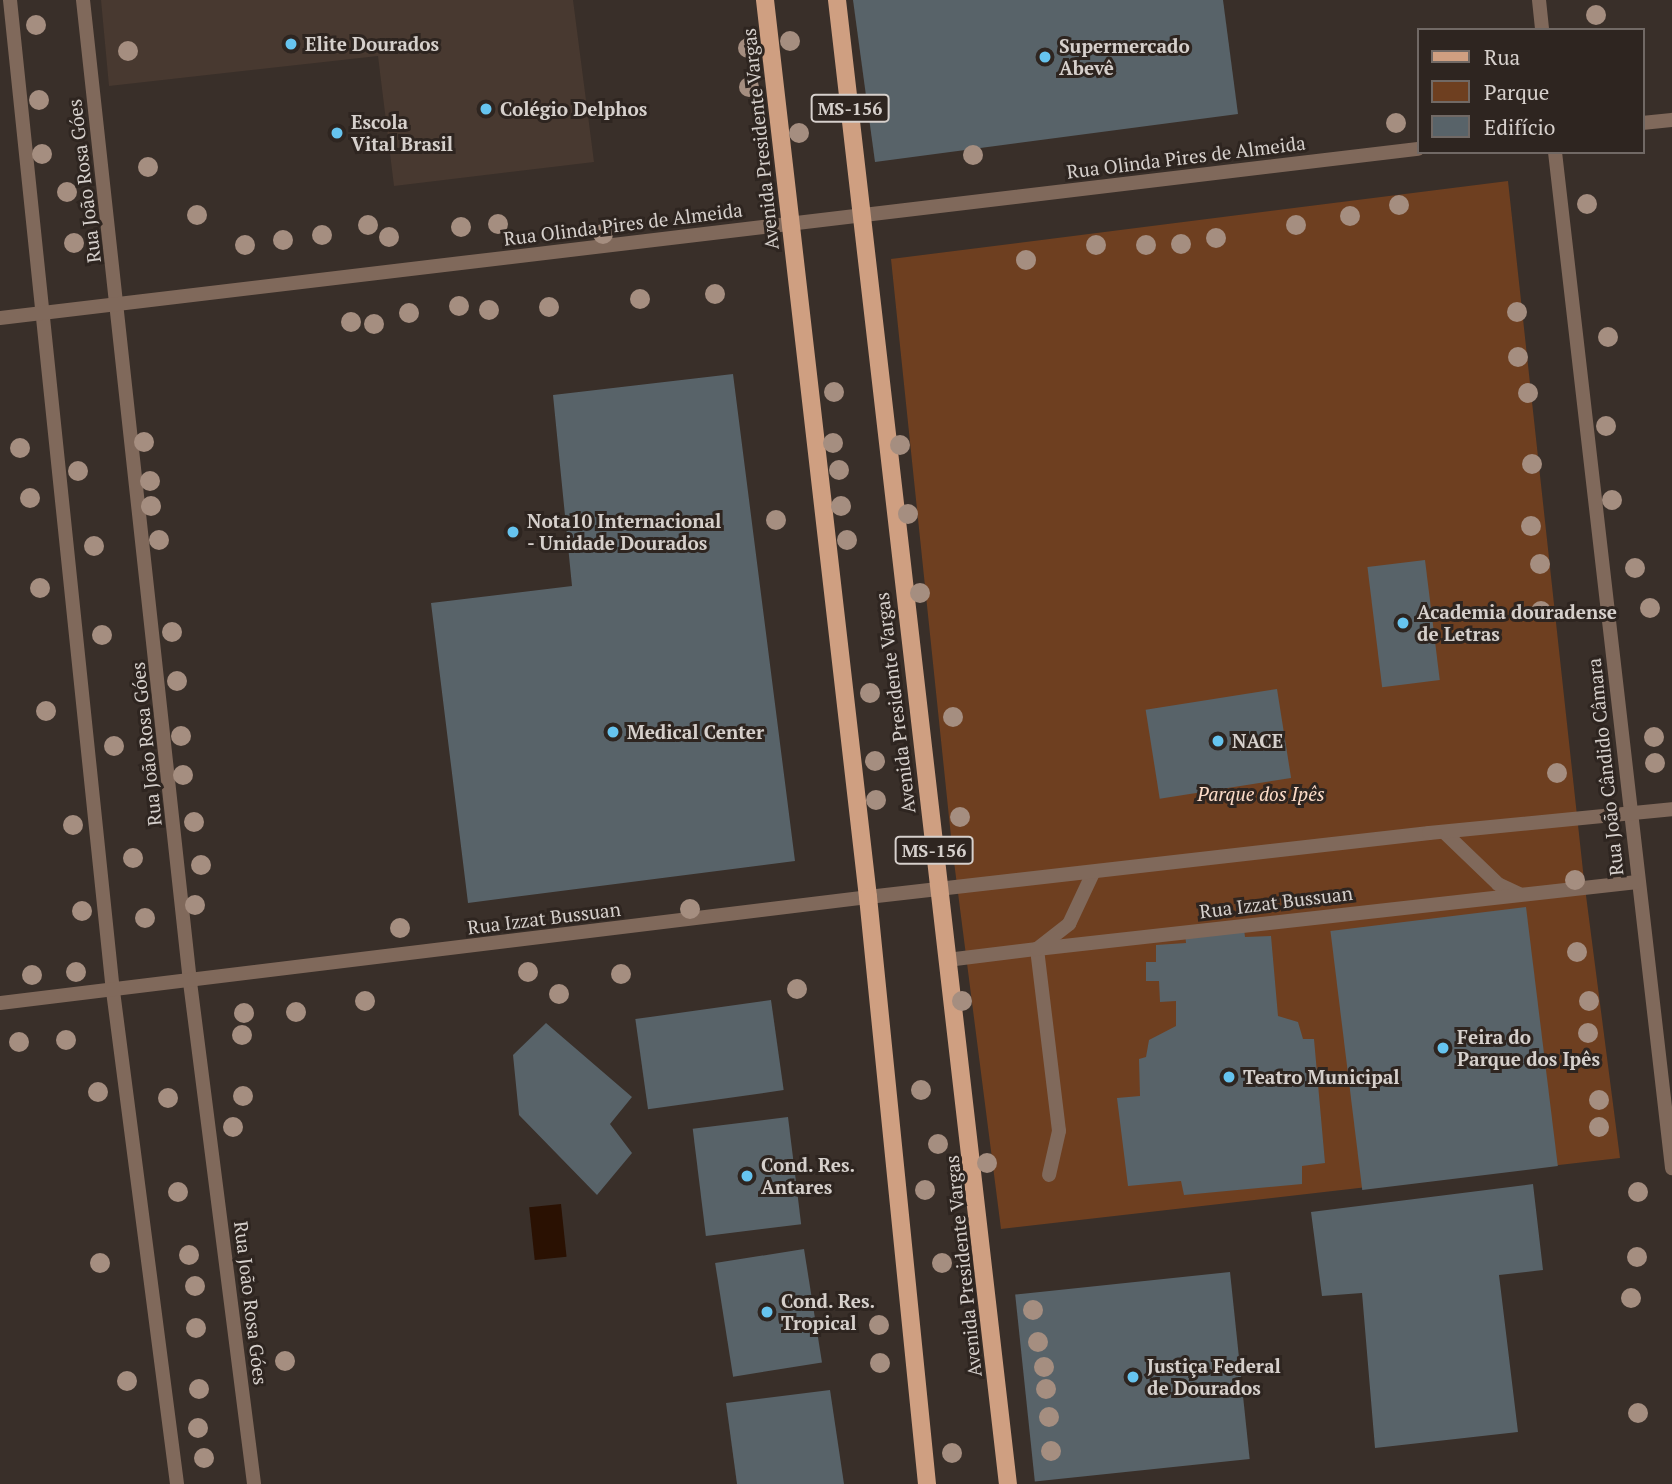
<!DOCTYPE html>
<html>
<head>
<meta charset="utf-8">
<style>
	body { margin:0 }
	#map { position:relative; width:1672px; height:1484px; overflow:hidden; background:#392f29; font-family:"PT Serif",serif }
	div>[style] { position:absolute }
	.built>* { inset:0; background:#483930 }
	.green>* { inset:0; background:#6e3f20 }
	.water>* { inset:0; background:#2a1102; transform-origin:0 0 }
	.building>* { inset:0; background:#586369; transform-origin:0 0 }
	.lane>* { height:14px; margin:-7px; padding:0 7px; transform-origin:7px; border-radius:7px; background:#80695b }
	.street>* { height:14px; margin:-7px; padding:0 7px; transform-origin:7px; border-radius:7px; background:#80695b }
	.primary>* { height:18px; margin:-9px; padding:0 9px; transform-origin:9px; border-radius:9px; background:#cf9f81 }
	.trees>* { width:20px; height:20px; margin:-10px; border-radius:50%; background:#a58e80 }
	.dots>* { width:19px; height:19px; translate:-50% -50%; box-sizing:border-box; border:4px solid #2e2520; border-radius:50% }
	span { translate:-50% -50%; white-space:nowrap; text-align:center; line-height:1.15; -webkit-text-stroke:6px #2e2520; paint-order:stroke }
	.shield-label span { padding:2px 5px; background:#2e2520; border:2px solid; border-radius:5px; -webkit-text-stroke-width:0 }
	.shield-label { font-size:18px; color:#d6d0cc; font-weight:700 }
	.poi-label { font-size:19px; color:#d6d0cc; font-weight:700 }
	.left { translate:0 -50%; text-align:left }
	.street-label { font-size:19px; color:#d6d0cc }
	.park-label { font-size:19px; color:#fddcc8; font-style:italic }
	.legend { position:absolute; left:1417px; top:28px; width:228px; height:126px; box-sizing:border-box; background:#2e2520; border:2px solid #716965; margin:0; padding:9px 12px; list-style:none; font-size:21px; color:#d6d0cc }
	.legend li { display:flex; align-items:center; gap:14px; height:35px }
	.legend b { width:35px; border:2px solid #716965 }
</style>
</head>
<body>
<div id="map">
	<div class="built">
		<div style="clip-path:polygon(101px 0,573px 0,594px 162px,394px 186px,378px 56px,109px 86px)"></div>
	</div>
	<div class="green">
		<div style="clip-path:polygon(1508px 181px,1584px 880px,1620px 1158px,1001px 1229px,952px 846px,891px 259px)"></div>
	</div>
	<div class="water">
		<div style="left:561px;top:1204px;width:53px;height:32px;rotate:84deg"></div>
	</div>
	<div class="building">
		<div style="clip-path:polygon(853px 0,1223px 0,1238px 114px,875px 162px)"></div>
		<div style="clip-path:polygon(733px 374px,795px 861px,468px 903px,431px 603px,572px 586px,553px 395px)"></div>
		<div style="left:1425px;top:560px;width:121px;height:58px;rotate:83deg"></div>
		<div style="left:1277px;top:689px;width:90px;height:133px;rotate:81deg"></div>
		<div style="left:1526px;top:907px;width:261px;height:197px;rotate:83deg"></div>
		<div style="clip-path:polygon(1244px 929px,1245px 937px,1271px 936px,1278px 1016px,1298px 1022px,1303px 1039px,1314px 1039px,1325px 1163px,1302px 1166px,1302px 1184px,1184px 1195px,1181px 1181px,1128px 1186px,1117px 1098px,1140px 1096px,1139px 1059px,1146px 1057px,1149px 1040px,1176px 1026px,1176px 1001px,1160px 1002px,1159px 981px,1146px 981px,1146px 962px,1156px 962px,1156px 945px,1186px 943px,1185px 933px)"></div>
		<div style="left:771px;top:1000px;width:91px;height:137px;rotate:82deg"></div>
		<div style="clip-path:polygon(546px 1023px,632px 1097px,610px 1124px,632px 1153px,597px 1195px,519px 1115px,513px 1055px)"></div>
		<div style="left:788px;top:1117px;width:108px;height:96px;rotate:83deg"></div>
		<div style="clip-path:polygon(1533px 1184px,1543px 1270px,1499px 1275px,1518px 1432px,1375px 1448px,1362px 1293px,1322px 1296px,1311px 1212px)"></div>
		<div style="left:804px;top:1249px;width:115px;height:90px;rotate:81deg"></div>
		<div style="left:1230px;top:1272px;width:188px;height:216px;rotate:84deg"></div>
		<div style="clip-path:polygon(830px 1390px,844px 1484px,737px 1484px,726px 1403px)"></div>
	</div>
	<div class="lane">
		<div style="left:1037px;top:949px;width:183px;rotate:83.1deg"></div>
		<div style="left:1059px;top:1131px;width:45px;rotate:102.8deg"></div>
	</div>
	<div class="street">
		<div style="left:10px;top:0;width:996px;rotate:84.07deg"></div>
		<div style="left:113px;top:991px;width:497px;rotate:82.6deg"></div>
		<div style="left:83px;top:0;width:988px;rotate:83.78deg"></div>
		<div style="left:190px;top:982px;width:506px;rotate:82.73deg"></div>
		<div style="left:1539px;top:0;width:30px;rotate:84deg"></div>
		<div style="left:1642px;top:123px;width:30px;rotate:-6deg"></div>
		<div style="left:1555px;top:152px;width:1023px;rotate:83.43deg"></div>
		<div style="left:0;top:318px;width:1428px;rotate:-6.8deg"></div>
		<div style="left:1445px;top:833px;width:74px;rotate:43.9deg"></div>
		<div style="left:1498px;top:884px;width:23px;rotate:25deg"></div>
		<div style="left:1037px;top:949px;width:604px;rotate:-6.37deg"></div>
		<div style="left:947px;top:960px;width:91px;rotate:-7deg"></div>
		<div style="left:1037px;top:949px;width:41px;rotate:-38deg"></div>
		<div style="left:1069px;top:924px;width:56px;rotate:-64.8deg"></div>
		<div style="left:0;top:1003px;width:874px;rotate:-6.96deg"></div>
		<div style="left:868px;top:897px;width:565px;rotate:-6.51deg"></div>
		<div style="left:1429px;top:833px;width:244px;rotate:-5.6deg"></div>
	</div>
	<div class="primary">
		<div style="left:765px;top:0;width:903px;rotate:83.45deg"></div>
		<div style="left:868px;top:897px;width:590px;rotate:84.26deg"></div>
		<div style="left:837px;top:0;width:1494px;rotate:83.43deg"></div>
	</div>
	<div class="trees">
		<div style="left:1596px;top:15px"></div>
		<div style="left:36px;top:25px"></div>
		<div style="left:790px;top:41px"></div>
		<div style="left:748px;top:48px"></div>
		<div style="left:128px;top:51px"></div>
		<div style="left:749px;top:87px"></div>
		<div style="left:39px;top:100px"></div>
		<div style="left:1396px;top:123px"></div>
		<div style="left:799px;top:133px"></div>
		<div style="left:42px;top:154px"></div>
		<div style="left:973px;top:155px"></div>
		<div style="left:148px;top:167px"></div>
		<div style="left:67px;top:192px"></div>
		<div style="left:1587px;top:204px"></div>
		<div style="left:1399px;top:205px"></div>
		<div style="left:197px;top:215px"></div>
		<div style="left:1350px;top:216px"></div>
		<div style="left:498px;top:224px"></div>
		<div style="left:368px;top:225px"></div>
		<div style="left:1296px;top:225px"></div>
		<div style="left:461px;top:227px"></div>
		<div style="left:603px;top:234px"></div>
		<div style="left:322px;top:235px"></div>
		<div style="left:389px;top:237px"></div>
		<div style="left:1216px;top:238px"></div>
		<div style="left:283px;top:240px"></div>
		<div style="left:74px;top:243px"></div>
		<div style="left:1181px;top:244px"></div>
		<div style="left:245px;top:245px"></div>
		<div style="left:1096px;top:245px"></div>
		<div style="left:1146px;top:245px"></div>
		<div style="left:1026px;top:260px"></div>
		<div style="left:715px;top:294px"></div>
		<div style="left:640px;top:299px"></div>
		<div style="left:459px;top:306px"></div>
		<div style="left:549px;top:307px"></div>
		<div style="left:489px;top:310px"></div>
		<div style="left:1517px;top:312px"></div>
		<div style="left:409px;top:313px"></div>
		<div style="left:351px;top:322px"></div>
		<div style="left:374px;top:324px"></div>
		<div style="left:1608px;top:337px"></div>
		<div style="left:1518px;top:357px"></div>
		<div style="left:834px;top:392px"></div>
		<div style="left:1528px;top:393px"></div>
		<div style="left:1606px;top:426px"></div>
		<div style="left:144px;top:442px"></div>
		<div style="left:833px;top:443px"></div>
		<div style="left:900px;top:445px"></div>
		<div style="left:20px;top:448px"></div>
		<div style="left:1532px;top:464px"></div>
		<div style="left:839px;top:470px"></div>
		<div style="left:78px;top:471px"></div>
		<div style="left:150px;top:481px"></div>
		<div style="left:30px;top:498px"></div>
		<div style="left:1612px;top:500px"></div>
		<div style="left:151px;top:506px"></div>
		<div style="left:841px;top:506px"></div>
		<div style="left:908px;top:514px"></div>
		<div style="left:776px;top:520px"></div>
		<div style="left:1531px;top:526px"></div>
		<div style="left:159px;top:540px"></div>
		<div style="left:847px;top:540px"></div>
		<div style="left:94px;top:546px"></div>
		<div style="left:1540px;top:564px"></div>
		<div style="left:1635px;top:568px"></div>
		<div style="left:40px;top:588px"></div>
		<div style="left:920px;top:593px"></div>
		<div style="left:1650px;top:608px"></div>
		<div style="left:1541px;top:611px"></div>
		<div style="left:172px;top:632px"></div>
		<div style="left:102px;top:635px"></div>
		<div style="left:177px;top:681px"></div>
		<div style="left:870px;top:693px"></div>
		<div style="left:46px;top:711px"></div>
		<div style="left:953px;top:717px"></div>
		<div style="left:181px;top:736px"></div>
		<div style="left:1654px;top:737px"></div>
		<div style="left:114px;top:746px"></div>
		<div style="left:875px;top:761px"></div>
		<div style="left:1655px;top:763px"></div>
		<div style="left:1557px;top:773px"></div>
		<div style="left:183px;top:775px"></div>
		<div style="left:876px;top:800px"></div>
		<div style="left:960px;top:817px"></div>
		<div style="left:194px;top:822px"></div>
		<div style="left:73px;top:825px"></div>
		<div style="left:133px;top:858px"></div>
		<div style="left:201px;top:865px"></div>
		<div style="left:1575px;top:880px"></div>
		<div style="left:195px;top:905px"></div>
		<div style="left:690px;top:909px"></div>
		<div style="left:82px;top:911px"></div>
		<div style="left:145px;top:918px"></div>
		<div style="left:400px;top:928px"></div>
		<div style="left:1577px;top:952px"></div>
		<div style="left:76px;top:972px"></div>
		<div style="left:528px;top:972px"></div>
		<div style="left:621px;top:974px"></div>
		<div style="left:32px;top:975px"></div>
		<div style="left:797px;top:989px"></div>
		<div style="left:559px;top:994px"></div>
		<div style="left:365px;top:1001px"></div>
		<div style="left:962px;top:1001px"></div>
		<div style="left:1589px;top:1001px"></div>
		<div style="left:296px;top:1012px"></div>
		<div style="left:244px;top:1013px"></div>
		<div style="left:1588px;top:1033px"></div>
		<div style="left:242px;top:1035px"></div>
		<div style="left:66px;top:1040px"></div>
		<div style="left:19px;top:1042px"></div>
		<div style="left:921px;top:1090px"></div>
		<div style="left:98px;top:1092px"></div>
		<div style="left:243px;top:1096px"></div>
		<div style="left:168px;top:1098px"></div>
		<div style="left:1599px;top:1100px"></div>
		<div style="left:233px;top:1127px"></div>
		<div style="left:1599px;top:1127px"></div>
		<div style="left:938px;top:1144px"></div>
		<div style="left:987px;top:1163px"></div>
		<div style="left:925px;top:1190px"></div>
		<div style="left:178px;top:1192px"></div>
		<div style="left:1638px;top:1192px"></div>
		<div style="left:189px;top:1255px"></div>
		<div style="left:1637px;top:1257px"></div>
		<div style="left:100px;top:1263px"></div>
		<div style="left:942px;top:1263px"></div>
		<div style="left:195px;top:1286px"></div>
		<div style="left:1631px;top:1298px"></div>
		<div style="left:1033px;top:1310px"></div>
		<div style="left:879px;top:1325px"></div>
		<div style="left:196px;top:1328px"></div>
		<div style="left:1038px;top:1342px"></div>
		<div style="left:285px;top:1361px"></div>
		<div style="left:880px;top:1363px"></div>
		<div style="left:1044px;top:1367px"></div>
		<div style="left:127px;top:1381px"></div>
		<div style="left:199px;top:1389px"></div>
		<div style="left:1046px;top:1389px"></div>
		<div style="left:1638px;top:1413px"></div>
		<div style="left:1049px;top:1417px"></div>
		<div style="left:198px;top:1428px"></div>
		<div style="left:1051px;top:1451px"></div>
		<div style="left:952px;top:1453px"></div>
		<div style="left:204px;top:1458px"></div>
	</div>
	<div class="dots">
		<div style="left:291px;top:44px;background:#66c4ef"></div>
		<div style="left:1045px;top:57px;background:#66c4ef"></div>
		<div style="left:486px;top:109px;background:#66c4ef"></div>
		<div style="left:337px;top:133px;background:#66c4ef"></div>
		<div style="left:513px;top:532px;background:#66c4ef"></div>
		<div style="left:1403px;top:623px;background:#66c4ef"></div>
		<div style="left:613px;top:732px;background:#66c4ef"></div>
		<div style="left:1218px;top:741px;background:#66c4ef"></div>
		<div style="left:1443px;top:1048px;background:#66c4ef"></div>
		<div style="left:1229px;top:1077px;background:#66c4ef"></div>
		<div style="left:747px;top:1176px;background:#66c4ef"></div>
		<div style="left:767px;top:1312px;background:#66c4ef"></div>
		<div style="left:1133px;top:1377px;background:#66c4ef"></div>
	</div>
	<div class="shield-label">
		<span style="left:850px;top:108px">MS-156</span>
		<span style="left:934px;top:850px">MS-156</span>
	</div>
	<div class="poi-label">
		<span class="left" style="left:305px;top:44px">Elite Dourados</span>
		<span class="left" style="left:1059px;top:57px">Supermercado<br>Abevê</span>
		<span class="left" style="left:500px;top:109px">Colégio Delphos</span>
		<span class="left" style="left:351px;top:133px">Escola<br>Vital Brasil</span>
		<span class="left" style="left:527px;top:532px">Nota10 Internacional<br>- Unidade Dourados</span>
		<span class="left" style="left:1417px;top:623px">Academia douradense<br>de Letras</span>
		<span class="left" style="left:627px;top:732px">Medical Center</span>
		<span class="left" style="left:1232px;top:741px">NACE</span>
		<span class="left" style="left:1457px;top:1048px">Feira do<br>Parque dos Ipês</span>
		<span class="left" style="left:1243px;top:1077px">Teatro Municipal</span>
		<span class="left" style="left:761px;top:1176px">Cond. Res.<br>Antares</span>
		<span class="left" style="left:781px;top:1312px">Cond. Res.<br>Tropical</span>
		<span class="left" style="left:1147px;top:1377px">Justiça Federal<br>de Dourados</span>
	</div>
	<div class="street-label">
		<span style="left:760px;top:139px;rotate:-96deg">Avenida Presidente Vargas</span>
		<span style="left:1186px;top:157px;rotate:-7deg">Rua Olinda Pires de Almeida</span>
		<span style="left:84px;top:181px;rotate:-97deg">Rua João Rosa Góes</span>
		<span style="left:623px;top:224px;rotate:-7deg">Rua Olinda Pires de Almeida</span>
		<span style="left:895px;top:703px;rotate:-97deg">Avenida Presidente Vargas</span>
		<span style="left:146px;top:744px;rotate:-96deg">Rua João Rosa Góes</span>
		<span style="left:1605px;top:767px;rotate:-96deg">Rua João Cândido Câmara</span>
		<span style="left:1276px;top:902px;rotate:-7deg">Rua Izzat Bussuan</span>
		<span style="left:544px;top:918px;rotate:-7deg">Rua Izzat Bussuan</span>
		<span style="left:963px;top:1266px;rotate:-96deg">Avenida Presidente Vargas</span>
		<span style="left:251px;top:1303px;rotate:83deg">Rua João Rosa Góes</span>
	</div>
	<div class="park-label">
		<span style="left:1261px;top:794px">Parque dos Ipês</span>
	</div>
	<ul class="legend">
	<li><b style="height:9px;background:#cf9f81"></b>Rua</li>
	<li><b style="height:19px;background:#6e3f20"></b>Parque</li>
	<li><b style="height:19px;background:#586369"></b>Edifício</li>
	</ul>
</div>
</body>
</html>
